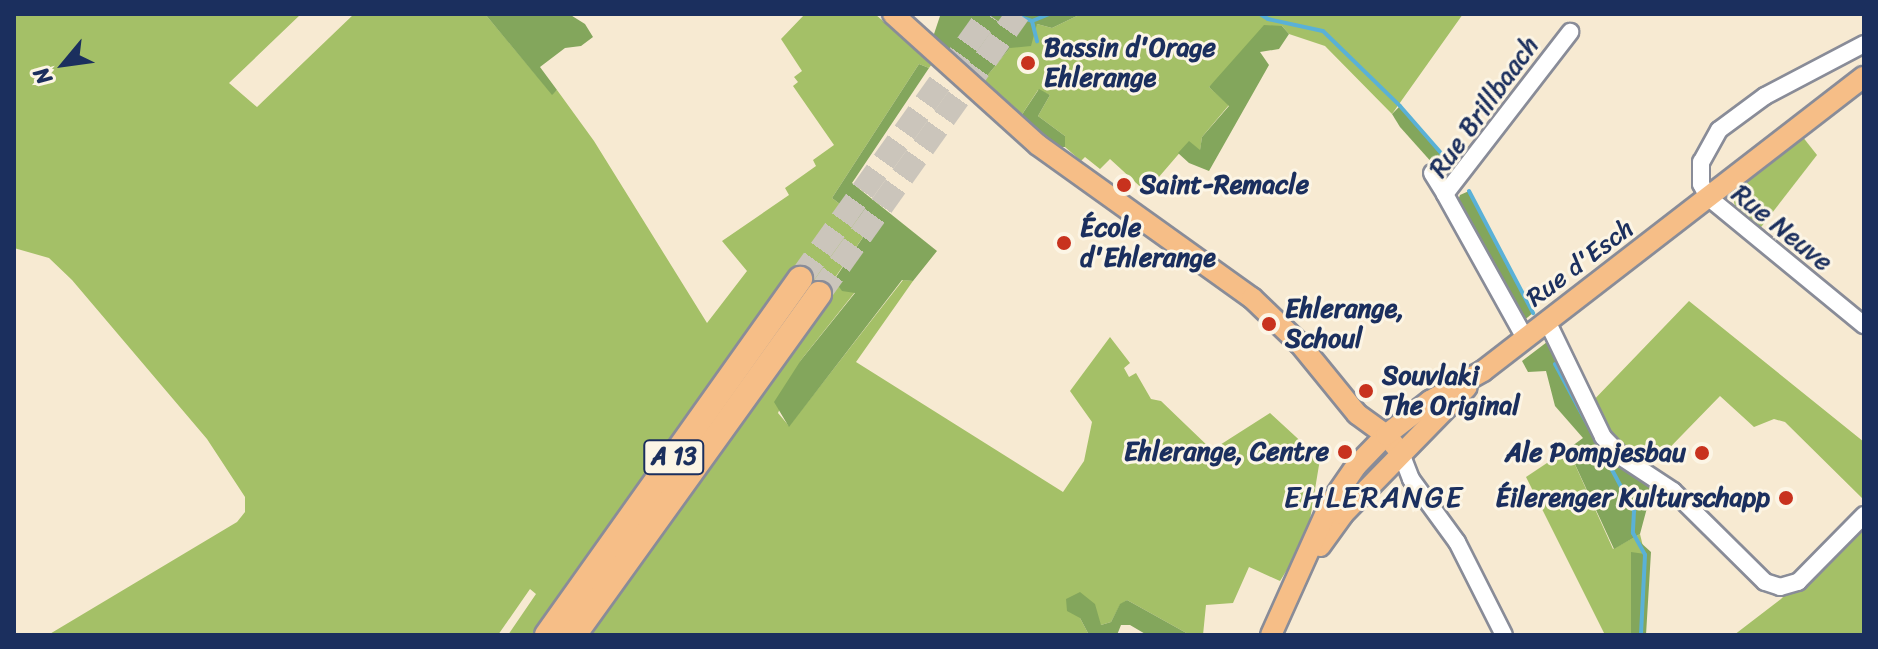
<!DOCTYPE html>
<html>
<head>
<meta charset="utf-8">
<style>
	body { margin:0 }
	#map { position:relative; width:1878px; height:649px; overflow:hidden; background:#f7ead2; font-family:Sriracha,sans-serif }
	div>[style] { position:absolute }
	.green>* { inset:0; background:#a4c067 }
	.forest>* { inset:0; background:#83a65c }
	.stream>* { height:4px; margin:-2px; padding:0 2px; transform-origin:2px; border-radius:2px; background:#5ab1d7 }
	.highway-tunnel>* { height:24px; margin-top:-12px; transform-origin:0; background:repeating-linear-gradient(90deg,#cbc5bb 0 24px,transparent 0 36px) }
	.roads { filter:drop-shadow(2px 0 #898c98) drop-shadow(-2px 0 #898c98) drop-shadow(0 2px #898c98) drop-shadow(0 -2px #898c98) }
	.minor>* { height:16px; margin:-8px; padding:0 8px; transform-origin:8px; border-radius:8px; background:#fff }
	.major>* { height:20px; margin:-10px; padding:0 10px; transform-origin:10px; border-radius:10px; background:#f6be87 }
	.highway>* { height:24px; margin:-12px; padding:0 12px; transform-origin:12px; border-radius:12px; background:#f6be87 }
	.dots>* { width:22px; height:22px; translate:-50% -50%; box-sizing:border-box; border:4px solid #fcf5e5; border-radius:50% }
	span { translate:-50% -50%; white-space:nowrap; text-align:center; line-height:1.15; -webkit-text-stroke:6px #fcf5e5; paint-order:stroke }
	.shield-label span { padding:2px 6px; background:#fcf5e5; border:2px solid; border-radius:6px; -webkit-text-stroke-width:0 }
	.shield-label { font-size:24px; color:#1b2f5e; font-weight:700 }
	.poi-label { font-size:26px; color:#1b2f5e; font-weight:700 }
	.left { translate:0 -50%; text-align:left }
	.right { translate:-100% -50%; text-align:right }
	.street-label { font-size:26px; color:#1b2f5e }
	.quarter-label { font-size:30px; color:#1b2f5e; letter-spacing:2px }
	.frame { position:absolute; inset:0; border:16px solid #1b2f5e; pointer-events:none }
	.north { position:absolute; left:24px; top:24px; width:80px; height:80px; -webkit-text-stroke:6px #fcf5e5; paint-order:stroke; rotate:241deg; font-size:22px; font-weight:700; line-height:32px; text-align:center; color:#1b2f5e }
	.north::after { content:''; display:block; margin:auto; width:28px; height:36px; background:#1b2f5e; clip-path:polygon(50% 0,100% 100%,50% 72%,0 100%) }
</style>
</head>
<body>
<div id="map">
	<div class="green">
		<div style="clip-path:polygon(14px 14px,301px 14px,229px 83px,257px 107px,354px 14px,485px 14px,552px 94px,557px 90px,594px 141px,707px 323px,747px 271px,722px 241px,789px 195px,785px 188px,816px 166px,813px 160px,834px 145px,793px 86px,798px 82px,794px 77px,802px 71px,781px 39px,805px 14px,875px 14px,932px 64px,929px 68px,919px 64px,832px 198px,870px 227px,834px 279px,855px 292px,801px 360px,778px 413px,789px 426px,903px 280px,913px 281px,856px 362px,1063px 492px,1084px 461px,1092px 422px,1070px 391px,1110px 337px,1130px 363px,1124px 368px,1129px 377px,1136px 373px,1151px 399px,1161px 401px,1212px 450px,1270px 413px,1320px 459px,1307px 538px,1280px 581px,1249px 567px,1233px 603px,1206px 605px,1203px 635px,1190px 635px,1127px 600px,1120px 605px,1111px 622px,1101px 625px,1080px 618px,1089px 635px,589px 635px,827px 296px,794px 272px,532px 635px,508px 635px,536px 594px,530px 589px,498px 635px,48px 635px,237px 522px,245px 512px,245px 497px,207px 439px,72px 280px,49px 258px,14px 248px)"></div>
		<div style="clip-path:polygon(1081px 14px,1463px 14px,1392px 114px,1325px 46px,1289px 34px,1282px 26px,1209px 87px,1229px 105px,1202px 137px,1200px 151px,1189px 142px,1146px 192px,1110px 159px,1100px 169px,1085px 157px,1081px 161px,1065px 147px,1065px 136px,1038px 116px,1050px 95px,1038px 90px,1021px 116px,982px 82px,1010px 48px,1037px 24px,1052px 28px)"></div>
		<div style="clip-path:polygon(1802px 136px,1817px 155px,1758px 231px,1737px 215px,1734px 202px,1737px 186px)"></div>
		<div style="clip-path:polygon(1689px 301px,1864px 442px,1864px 500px,1785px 422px,1774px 419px,1754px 427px,1720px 396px,1646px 472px,1623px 458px,1588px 406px)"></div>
		<div style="clip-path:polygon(1568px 449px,1613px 549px,1640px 534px,1645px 555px,1641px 635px,1605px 635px,1526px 477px)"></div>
		<div style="clip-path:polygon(1864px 515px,1864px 635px,1734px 635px,1781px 599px)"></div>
	</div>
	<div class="forest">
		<div style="clip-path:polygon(485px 14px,569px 14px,585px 24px,593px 37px,581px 46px,565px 48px,540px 67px,557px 90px,552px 95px)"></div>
		<div style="clip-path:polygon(931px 14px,1081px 14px,1052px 28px,1037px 24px,1031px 46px,1010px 48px,982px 82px,933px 37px,940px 16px)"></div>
		<div style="clip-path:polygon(1264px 25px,1282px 26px,1289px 34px,1279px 49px,1260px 52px,1269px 65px,1209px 171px,1189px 163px,1178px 153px,1189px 141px,1200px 150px,1202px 137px,1229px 106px,1209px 87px)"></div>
		<div style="clip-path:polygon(919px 64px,929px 68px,852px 183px,937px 251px,913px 281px,902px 280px,789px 427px,774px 402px,801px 360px,855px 293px,842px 291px,834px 280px,870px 227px,832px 198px)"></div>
		<div style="clip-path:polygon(1039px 89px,1050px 95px,1038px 116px,1065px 136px,1065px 147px,1056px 147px,1021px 116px)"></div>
		<div style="clip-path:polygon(1400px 106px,1444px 157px,1440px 163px,1434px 165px,1400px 127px,1392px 114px)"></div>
		<div style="clip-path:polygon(1469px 191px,1533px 313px,1523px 321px,1457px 203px,1460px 195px)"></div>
		<div style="clip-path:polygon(1547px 342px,1560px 349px,1603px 437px,1655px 478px,1640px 534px,1614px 549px,1568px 449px,1583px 438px,1555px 406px,1546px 371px,1528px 372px,1522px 361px)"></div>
		<div style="clip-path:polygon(1640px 542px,1651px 552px,1646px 635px,1631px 635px,1631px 552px,1645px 554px)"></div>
		<div style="clip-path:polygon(1080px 592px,1095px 604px,1101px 625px,1111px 622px,1120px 604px,1127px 600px,1190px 635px,1147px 635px,1130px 625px,1121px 625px,1117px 635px,1089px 635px,1080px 618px,1067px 611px,1066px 599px)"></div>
	</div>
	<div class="stream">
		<div style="left:1011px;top:14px;width:22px;rotate:18deg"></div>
		<div style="left:1032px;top:21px;width:18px;rotate:-22deg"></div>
		<div style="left:1260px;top:14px;width:9px;rotate:32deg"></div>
		<div style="left:1268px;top:19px;width:56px;rotate:12.3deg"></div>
		<div style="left:1323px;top:31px;width:107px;rotate:44.2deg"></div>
		<div style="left:1400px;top:106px;width:82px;rotate:48.9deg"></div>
		<div style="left:1032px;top:21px;width:21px;rotate:76deg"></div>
		<div style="left:1469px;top:191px;width:138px;rotate:62.3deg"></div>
		<div style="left:1555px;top:364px;width:167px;rotate:61.7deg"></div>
		<div style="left:1634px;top:511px;width:22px;rotate:93deg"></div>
		<div style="left:1633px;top:533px;width:25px;rotate:61deg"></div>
		<div style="left:1645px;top:555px;width:80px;rotate:92.9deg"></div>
	</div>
	<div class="highway-tunnel">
		<div style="left:800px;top:279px;width:325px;rotate:-54.5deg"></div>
		<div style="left:819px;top:294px;width:344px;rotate:-54.6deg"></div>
	</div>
	<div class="roads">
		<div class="minor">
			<div style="left:1864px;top:44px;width:112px;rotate:152.3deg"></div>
			<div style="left:1765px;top:96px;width:57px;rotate:143.5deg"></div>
			<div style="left:1719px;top:130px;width:37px;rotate:119deg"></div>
			<div style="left:1701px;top:162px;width:22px;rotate:90deg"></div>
			<div style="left:1701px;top:184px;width:15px;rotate:62deg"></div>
			<div style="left:1708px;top:197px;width:202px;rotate:39.4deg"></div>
			<div style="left:1432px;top:173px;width:25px;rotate:58deg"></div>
			<div style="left:1547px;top:321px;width:129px;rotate:64.2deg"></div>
			<div style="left:1603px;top:437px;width:29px;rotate:46deg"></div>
			<div style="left:1623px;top:458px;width:60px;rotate:33.4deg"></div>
			<div style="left:1673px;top:491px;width:129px;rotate:44.7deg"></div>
			<div style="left:1765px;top:582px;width:16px;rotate:18deg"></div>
			<div style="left:1780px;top:587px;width:19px;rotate:-16deg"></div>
			<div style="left:1798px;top:582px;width:94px;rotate:-45.4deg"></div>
			<div style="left:1525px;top:338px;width:165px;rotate:-119.1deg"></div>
			<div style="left:1445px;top:194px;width:205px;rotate:-52.3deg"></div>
			<div style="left:1401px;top:453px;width:28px;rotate:69deg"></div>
			<div style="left:1411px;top:479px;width:78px;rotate:53.9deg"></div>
			<div style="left:1457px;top:542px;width:104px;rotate:63.2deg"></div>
		</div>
		<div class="major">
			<div style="left:893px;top:14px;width:195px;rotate:42.1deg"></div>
			<div style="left:1038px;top:145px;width:263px;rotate:35.6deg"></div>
			<div style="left:1252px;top:298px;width:66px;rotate:43.8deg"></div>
			<div style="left:1300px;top:344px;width:90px;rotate:50.8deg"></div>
			<div style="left:1357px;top:414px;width:36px;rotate:36deg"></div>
			<div style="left:1386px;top:435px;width:23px;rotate:50deg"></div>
			<div style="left:1320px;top:546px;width:39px;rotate:-54deg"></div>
			<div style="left:1343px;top:514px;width:177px;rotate:-45.7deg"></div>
			<div style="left:1271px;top:635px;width:144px;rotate:-65.8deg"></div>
			<div style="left:1330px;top:504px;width:46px;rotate:-55.6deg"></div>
			<div style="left:1356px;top:466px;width:43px;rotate:-45.9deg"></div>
			<div style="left:1386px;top:435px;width:56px;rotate:-37.7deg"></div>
			<div style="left:1430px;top:401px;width:61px;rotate:-29.5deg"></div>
			<div style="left:1483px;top:371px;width:481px;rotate:-37.7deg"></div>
		</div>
		<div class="highway">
			<div style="left:547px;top:635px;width:437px;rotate:-54.6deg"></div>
			<div style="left:574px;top:635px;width:420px;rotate:-54.3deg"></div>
		</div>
	</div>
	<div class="dots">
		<div style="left:1028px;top:63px;background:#c8321e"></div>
		<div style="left:1124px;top:185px;background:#c8321e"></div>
		<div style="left:1064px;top:243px;background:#c8321e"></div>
		<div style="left:1269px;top:324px;background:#c8321e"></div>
		<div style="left:1366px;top:391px;background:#c8321e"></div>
		<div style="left:1345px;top:452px;background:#c8321e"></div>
		<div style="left:1702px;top:453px;background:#c8321e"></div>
		<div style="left:1786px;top:498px;background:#c8321e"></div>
	</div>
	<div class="shield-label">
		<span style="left:674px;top:457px">A 13</span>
	</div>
	<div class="poi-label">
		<span class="left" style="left:1044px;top:63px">Bassin d'Orage<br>Ehlerange</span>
		<span class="left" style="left:1140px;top:185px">Saint-Remacle</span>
		<span class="left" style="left:1080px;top:243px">École<br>d'Ehlerange</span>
		<span class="left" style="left:1285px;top:324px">Ehlerange,<br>Schoul</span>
		<span class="left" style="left:1382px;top:391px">Souvlaki<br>The Original</span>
		<span class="right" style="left:1329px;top:452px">Ehlerange, Centre</span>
		<span class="right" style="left:1686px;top:453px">Ale Pompjesbau</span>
		<span class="right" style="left:1770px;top:498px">Éilerenger Kulturschapp</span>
	</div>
	<div class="street-label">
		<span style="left:1484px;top:107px;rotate:-54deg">Rue Brillbaach</span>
		<span style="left:1782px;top:228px;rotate:39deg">Rue Neuve</span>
		<span style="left:1580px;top:263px;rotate:-37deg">Rue d'Esch</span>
	</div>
	<div class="quarter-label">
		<span style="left:1374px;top:497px">EHLERANGE</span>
	</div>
	<div class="frame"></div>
	<div class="north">N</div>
</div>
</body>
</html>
